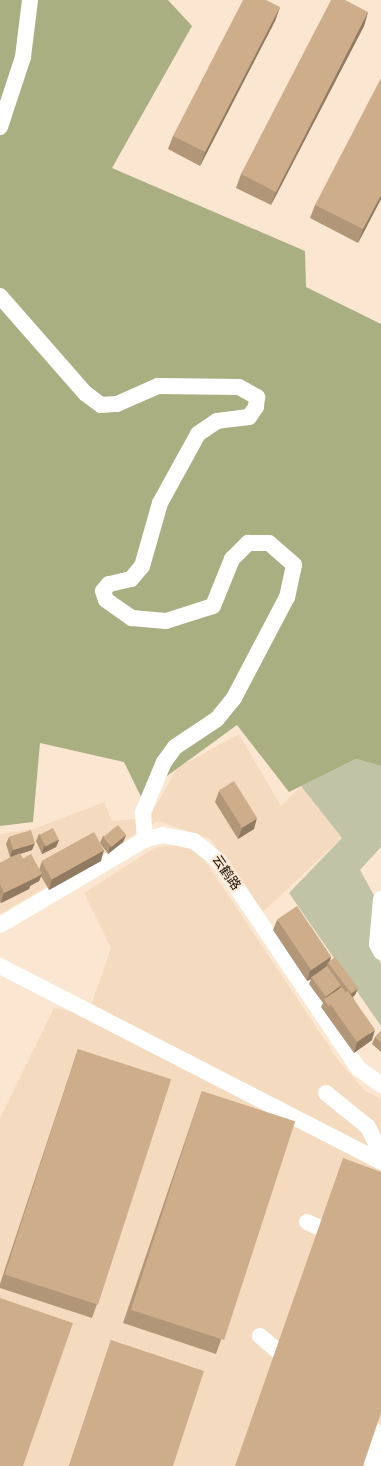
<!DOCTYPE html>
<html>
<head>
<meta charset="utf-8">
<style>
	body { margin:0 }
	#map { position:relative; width:381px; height:1466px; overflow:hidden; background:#fbe7d1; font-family:"DM Sans","Noto Sans SC",sans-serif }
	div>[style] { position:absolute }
	.built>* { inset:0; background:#f4dbc0 }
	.green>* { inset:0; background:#c0c3a6 }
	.forest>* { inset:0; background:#aaaf82 }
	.minor>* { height:16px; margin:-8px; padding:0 8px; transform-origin:8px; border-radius:8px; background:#fff }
	.wall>* { inset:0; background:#b19677 }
	.shaded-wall>* { inset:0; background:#907a61 }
	.building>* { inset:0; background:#ceae8a; transform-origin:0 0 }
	span { translate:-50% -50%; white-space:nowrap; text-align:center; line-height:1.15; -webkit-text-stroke:4px #fbe7d1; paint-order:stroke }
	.street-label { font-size:13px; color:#150f08 }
</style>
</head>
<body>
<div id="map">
	<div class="built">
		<div style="clip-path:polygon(239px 734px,281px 806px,301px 786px,342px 838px,263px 912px,210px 839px,158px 821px,0 914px,0 834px,33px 829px,104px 802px,112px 821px,149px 818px,177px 768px)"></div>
		<div style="clip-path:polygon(174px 845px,194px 850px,204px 859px,339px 1061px,365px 1091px,381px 1098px,381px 1466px,0 1466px,0 1118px,54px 1008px,88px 1014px,111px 948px,84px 893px,154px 848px)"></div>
	</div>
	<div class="green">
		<div style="clip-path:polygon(356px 759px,381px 766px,381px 847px,360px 870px,375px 897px,372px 944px,381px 964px,381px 1026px,289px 893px,342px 838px,301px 786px)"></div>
	</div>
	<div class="forest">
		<div style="clip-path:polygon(0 0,168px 0,192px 26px,112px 168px,305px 251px,306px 287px,381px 324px,381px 766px,356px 759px,289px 792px,237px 725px,167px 776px,144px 803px,124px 762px,40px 743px,33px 822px,0 826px)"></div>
	</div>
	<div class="minor">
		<div style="left:0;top:127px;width:74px;rotate:-71.8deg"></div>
		<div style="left:23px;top:57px;width:57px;rotate:-83deg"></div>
		<div style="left:0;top:296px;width:129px;rotate:48.8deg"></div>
		<div style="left:85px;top:393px;width:20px;rotate:37deg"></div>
		<div style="left:101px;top:405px;width:16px;rotate:-4deg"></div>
		<div style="left:117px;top:404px;width:45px;rotate:-23.7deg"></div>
		<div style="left:158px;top:386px;width:81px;rotate:0.7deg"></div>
		<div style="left:239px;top:387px;width:21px;rotate:29deg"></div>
		<div style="left:257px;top:397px;width:10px;rotate:96deg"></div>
		<div style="left:256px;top:407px;width:12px;rotate:125deg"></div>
		<div style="left:249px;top:417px;width:32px;rotate:173deg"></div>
		<div style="left:217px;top:421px;width:23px;rotate:146deg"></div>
		<div style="left:198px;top:434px;width:79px;rotate:118.8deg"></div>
		<div style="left:160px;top:503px;width:66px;rotate:105.9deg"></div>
		<div style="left:142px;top:566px;width:17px;rotate:130deg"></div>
		<div style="left:131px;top:579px;width:23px;rotate:167deg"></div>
		<div style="left:109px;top:584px;width:9px;rotate:131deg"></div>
		<div style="left:103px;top:591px;width:9px;rotate:72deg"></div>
		<div style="left:106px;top:600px;width:32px;rotate:35deg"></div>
		<div style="left:132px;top:618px;width:34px;rotate:5deg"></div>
		<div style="left:166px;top:621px;width:49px;rotate:-17.7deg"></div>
		<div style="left:213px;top:606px;width:51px;rotate:-68deg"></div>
		<div style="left:232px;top:559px;width:23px;rotate:-45deg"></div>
		<div style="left:248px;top:543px;width:21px"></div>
		<div style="left:269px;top:543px;width:33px;rotate:41deg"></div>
		<div style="left:294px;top:565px;width:33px;rotate:102deg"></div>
		<div style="left:287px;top:597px;width:114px;rotate:117.7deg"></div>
		<div style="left:234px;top:698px;width:27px;rotate:129deg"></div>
		<div style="left:217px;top:719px;width:50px;rotate:146.3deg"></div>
		<div style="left:175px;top:747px;width:19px;rotate:126deg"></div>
		<div style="left:164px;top:762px;width:54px;rotate:112.8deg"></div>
		<div style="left:143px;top:812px;width:28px;rotate:86deg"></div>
		<div style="left:381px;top:899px;width:45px;rotate:95.1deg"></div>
		<div style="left:377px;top:944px;width:9px;rotate:63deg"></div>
		<div style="left:0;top:925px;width:169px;rotate:-30.5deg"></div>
		<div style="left:146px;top:839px;width:17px;rotate:-13deg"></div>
		<div style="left:163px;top:835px;width:32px;rotate:11deg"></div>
		<div style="left:194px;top:841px;width:32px;rotate:39deg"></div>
		<div style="left:219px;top:861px;width:249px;rotate:56.1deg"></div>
		<div style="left:358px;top:1068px;width:29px;rotate:36deg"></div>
		<div style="left:0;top:966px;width:428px;rotate:27.2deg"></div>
		<div style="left:326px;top:1093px;width:54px;rotate:39deg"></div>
		<div style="left:368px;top:1127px;width:30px;rotate:64deg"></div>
		<div style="left:307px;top:1222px;width:34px;rotate:24deg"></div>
		<div style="left:260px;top:1336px;width:42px;rotate:40.2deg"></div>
		<div style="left:358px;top:1417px;width:25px;rotate:40deg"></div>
		<div style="left:377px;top:1433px;width:27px;rotate:105deg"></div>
		<div style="left:370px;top:1459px;width:11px;rotate:5deg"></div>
	</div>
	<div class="wall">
		<div style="clip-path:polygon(280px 7px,275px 21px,200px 166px,168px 149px,173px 136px)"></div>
		<div style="clip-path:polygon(368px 12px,364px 26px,271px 205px,236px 188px,241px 174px)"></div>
		<div style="clip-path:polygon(381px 199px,358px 243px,310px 218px,315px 205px)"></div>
		<div style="clip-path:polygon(219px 791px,254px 829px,238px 839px,215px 802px)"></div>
		<div style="clip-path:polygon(39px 834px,59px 840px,56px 847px,42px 854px,36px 841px)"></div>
		<div style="clip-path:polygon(126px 835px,123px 842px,108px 854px,100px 843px,103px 836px)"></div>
		<div style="clip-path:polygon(9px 837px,32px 850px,20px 854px,22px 858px,39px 870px,42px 861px,101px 861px,49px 890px,41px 876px,39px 881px,30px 886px,29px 889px,1px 903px,0 902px,0 863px,15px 855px,10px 857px,6px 844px)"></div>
		<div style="clip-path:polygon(277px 920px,331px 957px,330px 961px,358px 988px,355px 995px,353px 997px,372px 1040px,354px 1053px,321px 1007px,323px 1003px,309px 984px,311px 979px,307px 981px,273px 930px)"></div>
		<div style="clip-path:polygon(381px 1031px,381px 1052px,372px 1044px,375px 1037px)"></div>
		<div style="clip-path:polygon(78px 1049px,97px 1304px,92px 1318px,0 1288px,0 1284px)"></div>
		<div style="clip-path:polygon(202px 1091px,221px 1340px,216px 1354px,123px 1323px)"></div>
		<div style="clip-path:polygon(111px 1340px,173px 1466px,69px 1466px)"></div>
	</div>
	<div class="shaded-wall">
		<div style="clip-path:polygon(280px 7px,275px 21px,200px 166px,205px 152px)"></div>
		<div style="clip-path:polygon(368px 12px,364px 26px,271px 205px,276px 192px)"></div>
		<div style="clip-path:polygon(381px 195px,381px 199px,358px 243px,363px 229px)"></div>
		<div style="clip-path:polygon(257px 818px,254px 829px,238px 839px,242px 828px)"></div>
		<div style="clip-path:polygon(126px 835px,123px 842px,108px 854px,110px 846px)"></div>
		<div style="clip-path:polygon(59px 840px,56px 847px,42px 854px,44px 846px)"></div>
		<div style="clip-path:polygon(35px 843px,32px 850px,10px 857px,12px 850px)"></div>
		<div style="clip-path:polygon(104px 850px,101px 861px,49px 890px,52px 879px)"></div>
		<div style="clip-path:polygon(42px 874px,39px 881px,30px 886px,29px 889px,1px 903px,4px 893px)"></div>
		<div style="clip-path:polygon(331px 957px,329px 963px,328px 962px,326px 969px,311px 977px,311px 979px,307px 981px,310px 971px)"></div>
		<div style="clip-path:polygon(341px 985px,338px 993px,324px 1000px,326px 997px)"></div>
		<div style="clip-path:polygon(358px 988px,355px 995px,348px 1000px,351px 993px)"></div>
		<div style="clip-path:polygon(375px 1030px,372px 1040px,354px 1053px,357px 1042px)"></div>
	</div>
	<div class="building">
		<div style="clip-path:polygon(243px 0,266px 0,280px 7px,205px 152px,173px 136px)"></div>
		<div style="clip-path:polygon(331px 0,345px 0,368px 12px,276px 192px,241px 174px)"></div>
		<div style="clip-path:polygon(381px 78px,381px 195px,363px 229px,315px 205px)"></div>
		<div style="left:234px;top:781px;width:44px;height:18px;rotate:58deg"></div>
		<div style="left:118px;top:825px;width:13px;height:19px;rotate:51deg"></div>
		<div style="left:53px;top:828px;width:13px;height:15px;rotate:63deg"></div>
		<div style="left:31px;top:830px;width:14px;height:23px;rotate:73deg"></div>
		<div style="left:94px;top:832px;width:21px;height:60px;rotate:61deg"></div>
		<div style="clip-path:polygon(20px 853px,33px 879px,4px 893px,0 884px,0 863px)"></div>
		<div style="left:31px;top:854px;width:23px;height:10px;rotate:61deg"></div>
		<div style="left:297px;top:906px;width:61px;height:24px;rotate:56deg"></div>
		<div style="left:335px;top:957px;width:39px;height:9px;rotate:53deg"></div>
		<div style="left:327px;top:966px;width:24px;height:19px;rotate:54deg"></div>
		<div style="clip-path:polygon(342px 987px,346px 993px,330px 1004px,329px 1007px,324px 999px)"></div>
		<div style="left:348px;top:991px;width:47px;height:22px;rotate:55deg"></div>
		<div style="clip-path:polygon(381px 1031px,381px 1043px,375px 1037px)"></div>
		<div style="left:78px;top:1049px;width:98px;height:237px;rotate:18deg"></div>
		<div style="left:202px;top:1091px;width:98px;height:230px;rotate:18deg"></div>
		<div style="clip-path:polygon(343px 1158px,381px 1172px,381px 1413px,363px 1466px,235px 1466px)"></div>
		<div style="clip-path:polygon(0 1298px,73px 1323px,23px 1466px,0 1466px)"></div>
		<div style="clip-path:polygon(111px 1340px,204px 1371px,173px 1466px,69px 1466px)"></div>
	</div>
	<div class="street-label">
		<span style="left:226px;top:873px;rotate:55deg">云鹤路</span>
	</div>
</div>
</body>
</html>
